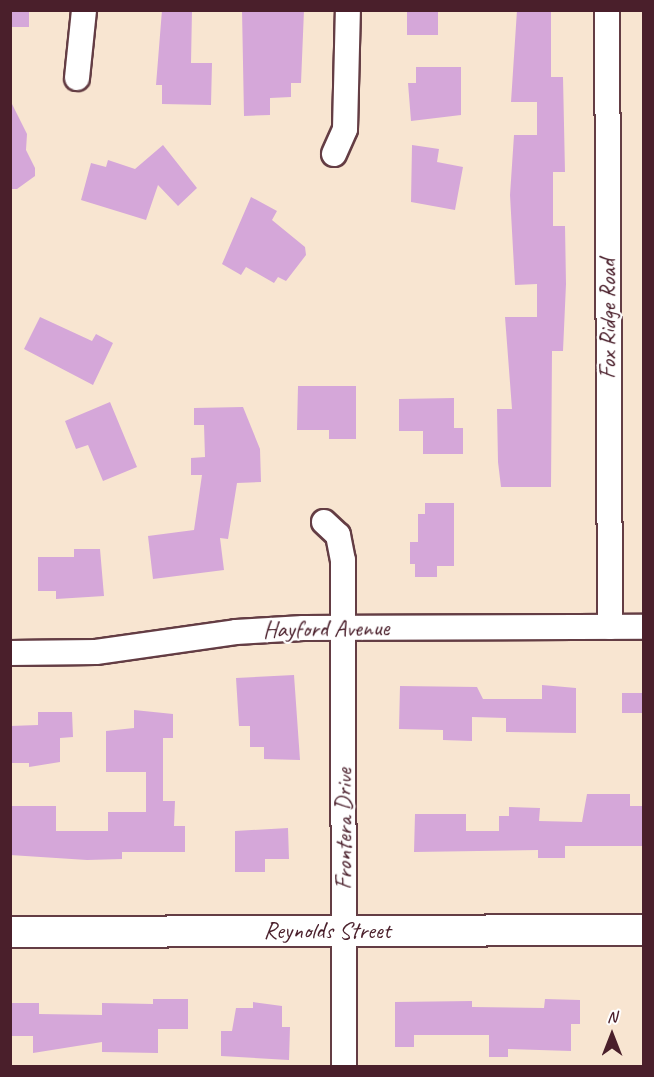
<!DOCTYPE html>
<html>
<head>
<meta charset="utf-8">
<style>
	body { margin:0 }
	#map { position:relative; width:654px; height:1077px; overflow:hidden; background:#f8e5d1; font-family:Caveat,sans-serif }
	div>[style] { position:absolute }
	.building>* { inset:0; background:#d5a7d9; transform-origin:0 0 }
	.roads { filter:drop-shadow(2px 0 #643d44) drop-shadow(-2px 0 #643d44) drop-shadow(0 2px #643d44) drop-shadow(0 -2px #643d44) }
	.minor>* { height:24px; margin:-12px; padding:0 12px; transform-origin:12px; border-radius:12px; background:#fff }
	.tertiary>* { height:30px; margin:-15px; padding:0 15px; transform-origin:15px; border-radius:15px; background:#fff }
	span { translate:-50% -50%; white-space:nowrap; text-align:center; line-height:1.15; -webkit-text-stroke:4.5px #fff; paint-order:stroke }
	.street-label { font-size:24px; color:#4a1f2b }
	.frame { position:absolute; inset:0; border:12px solid #4a1f2b; pointer-events:none }
	.north { position:absolute; left:582px; top:1005px; width:60px; height:60px; -webkit-text-stroke:4px #fff; paint-order:stroke; rotate:0deg; font-size:16px; font-weight:700; line-height:24px; text-align:center; color:#4a1f2b }
	.north::after { content:''; display:block; margin:auto; width:21px; height:27px; background:#4a1f2b; clip-path:polygon(50% 0,100% 100%,50% 72%,0 100%) }
</style>
</head>
<body>
<div id="map">
	<div class="building">
		<div style="left:10px;top:10px;width:19px;height:17px"></div>
		<div style="clip-path:polygon(162px 10px,192px 10px,191px 63px,212px 63px,211px 105px,162px 104px,162px 85px,156px 85px)"></div>
		<div style="clip-path:polygon(242px 10px,304px 10px,301px 83px,291px 83px,291px 97px,270px 98px,270px 115px,244px 116px)"></div>
		<div style="left:407px;top:10px;width:31px;height:25px"></div>
		<div style="clip-path:polygon(517px 10px,551px 10px,551px 77px,563px 77px,565px 172px,553px 172px,553px 226px,565px 226px,566px 284px,563px 351px,552px 351px,551px 487px,501px 487px,498px 462px,497px 409px,512px 409px,505px 317px,537px 317px,537px 284px,515px 285px,510px 195px,514px 135px,537px 135px,537px 102px,511px 102px)"></div>
		<div style="clip-path:polygon(416px 67px,461px 67px,461px 115px,411px 121px,408px 83px,416px 83px)"></div>
		<div style="clip-path:polygon(10px 100px,27px 134px,26px 150px,35px 168px,35px 176px,17px 189px,10px 189px)"></div>
		<div style="clip-path:polygon(163px 145px,197px 188px,178px 206px,158px 185px,146px 220px,81px 200px,91px 163px,106px 167px,108px 160px,135px 169px)"></div>
		<div style="clip-path:polygon(412px 145px,439px 149px,437px 162px,463px 167px,455px 210px,411px 202px)"></div>
		<div style="clip-path:polygon(251px 197px,277px 211px,272px 220px,305px 247px,306px 255px,286px 281px,278px 277px,274px 283px,246px 267px,241px 275px,222px 264px)"></div>
		<div style="clip-path:polygon(40px 317px,92px 341px,96px 334px,113px 343px,93px 385px,24px 349px)"></div>
		<div style="clip-path:polygon(298px 386px,356px 386px,356px 439px,329px 439px,329px 430px,297px 430px)"></div>
		<div style="clip-path:polygon(454px 398px,454px 428px,463px 428px,463px 454px,423px 454px,423px 431px,399px 431px,399px 399px)"></div>
		<div style="clip-path:polygon(110px 402px,137px 467px,103px 481px,88px 445px,76px 449px,65px 421px)"></div>
		<div style="clip-path:polygon(243px 407px,260px 449px,261px 482px,237px 483px,228px 539px,220px 538px,224px 570px,153px 579px,148px 536px,194px 530px,202px 475px,191px 475px,191px 458px,205px 457px,204px 425px,194px 425px,194px 408px)"></div>
		<div style="clip-path:polygon(425px 503px,454px 503px,454px 566px,437px 566px,437px 577px,415px 577px,415px 564px,410px 564px,410px 542px,418px 542px,418px 514px,425px 514px)"></div>
		<div style="clip-path:polygon(74px 549px,100px 549px,104px 596px,56px 599px,56px 591px,38px 591px,38px 557px,74px 557px)"></div>
		<div style="clip-path:polygon(294px 675px,300px 760px,264px 759px,264px 747px,250px 747px,250px 726px,239px 726px,236px 678px)"></div>
		<div style="clip-path:polygon(542px 685px,576px 688px,576px 733px,506px 732px,506px 718px,472px 717px,472px 741px,443px 740px,443px 730px,399px 729px,400px 686px,477px 687px,483px 699px,542px 699px)"></div>
		<div style="left:622px;top:693px;width:22px;height:20px"></div>
		<div style="clip-path:polygon(134px 710px,173px 714px,173px 738px,163px 738px,163px 801px,175px 801px,174px 826px,185px 826px,185px 852px,122px 852px,122px 859px,87px 860px,10px 855px,10px 806px,56px 806px,56px 831px,108px 831px,108px 812px,146px 812px,146px 772px,106px 772px,106px 731px,134px 728px)"></div>
		<div style="clip-path:polygon(38px 712px,72px 712px,73px 737px,60px 738px,60px 762px,29px 767px,29px 763px,11px 763px,10px 726px,38px 725px)"></div>
		<div style="clip-path:polygon(587px 794px,630px 794px,630px 806px,644px 806px,644px 846px,565px 846px,565px 858px,538px 858px,538px 850px,414px 852px,415px 814px,466px 814px,466px 831px,499px 831px,499px 816px,509px 816px,509px 807px,540px 808px,539px 821px,582px 822px)"></div>
		<div style="clip-path:polygon(288px 828px,289px 859px,265px 859px,265px 872px,235px 872px,235px 831px)"></div>
		<div style="clip-path:polygon(153px 999px,188px 999px,188px 1029px,158px 1029px,158px 1053px,102px 1052px,102px 1042px,33px 1053px,33px 1036px,10px 1036px,10px 1003px,39px 1003px,39px 1014px,102px 1015px,102px 1003px,153px 1004px)"></div>
		<div style="clip-path:polygon(545px 999px,580px 1000px,580px 1024px,571px 1024px,571px 1051px,508px 1049px,508px 1057px,489px 1057px,489px 1035px,414px 1035px,414px 1047px,395px 1047px,395px 1002px,472px 1001px,472px 1007px,544px 1008px)"></div>
		<div style="clip-path:polygon(253px 1002px,282px 1006px,282px 1027px,290px 1027px,289px 1060px,221px 1056px,221px 1031px,232px 1031px,236px 1008px,253px 1008px)"></div>
	</div>
	<div class="roads">
		<div class="minor">
			<div style="left:607px;top:10px;width:617px;rotate:89.72deg"></div>
			<div style="left:77px;top:78px;width:68px;rotate:-84.1deg"></div>
			<div style="left:334px;top:154px;width:27px;rotate:-66deg"></div>
			<div style="left:345px;top:129px;width:119px;rotate:-88.6deg"></div>
			<div style="left:324px;top:522px;width:19px;rotate:43deg"></div>
			<div style="left:338px;top:535px;width:25px;rotate:79deg"></div>
			<div style="left:343px;top:560px;width:506px;rotate:89.89deg"></div>
			<div style="left:10px;top:653px;width:86px;rotate:-0.7deg"></div>
			<div style="left:96px;top:652px;width:141px;rotate:-8.1deg"></div>
			<div style="left:236px;top:632px;width:67px;rotate:-3.4deg"></div>
			<div style="left:303px;top:628px;width:341px;rotate:-0.2deg"></div>
		</div>
		<div class="tertiary">
			<div style="left:10px;top:932px;width:634px;rotate:-0.18deg"></div>
		</div>
	</div>
	<div class="street-label">
		<span style="left:608px;top:319px;rotate:-90deg">Fox Ridge Road</span>
		<span style="left:326px;top:629px;rotate:-1deg">Hayford Avenue</span>
		<span style="left:344px;top:829px;rotate:-90deg">Frontera Drive</span>
		<span style="left:327px;top:931px">Reynolds Street</span>
	</div>
	<div class="frame"></div>
	<div class="north">N</div>
</div>
</body>
</html>
